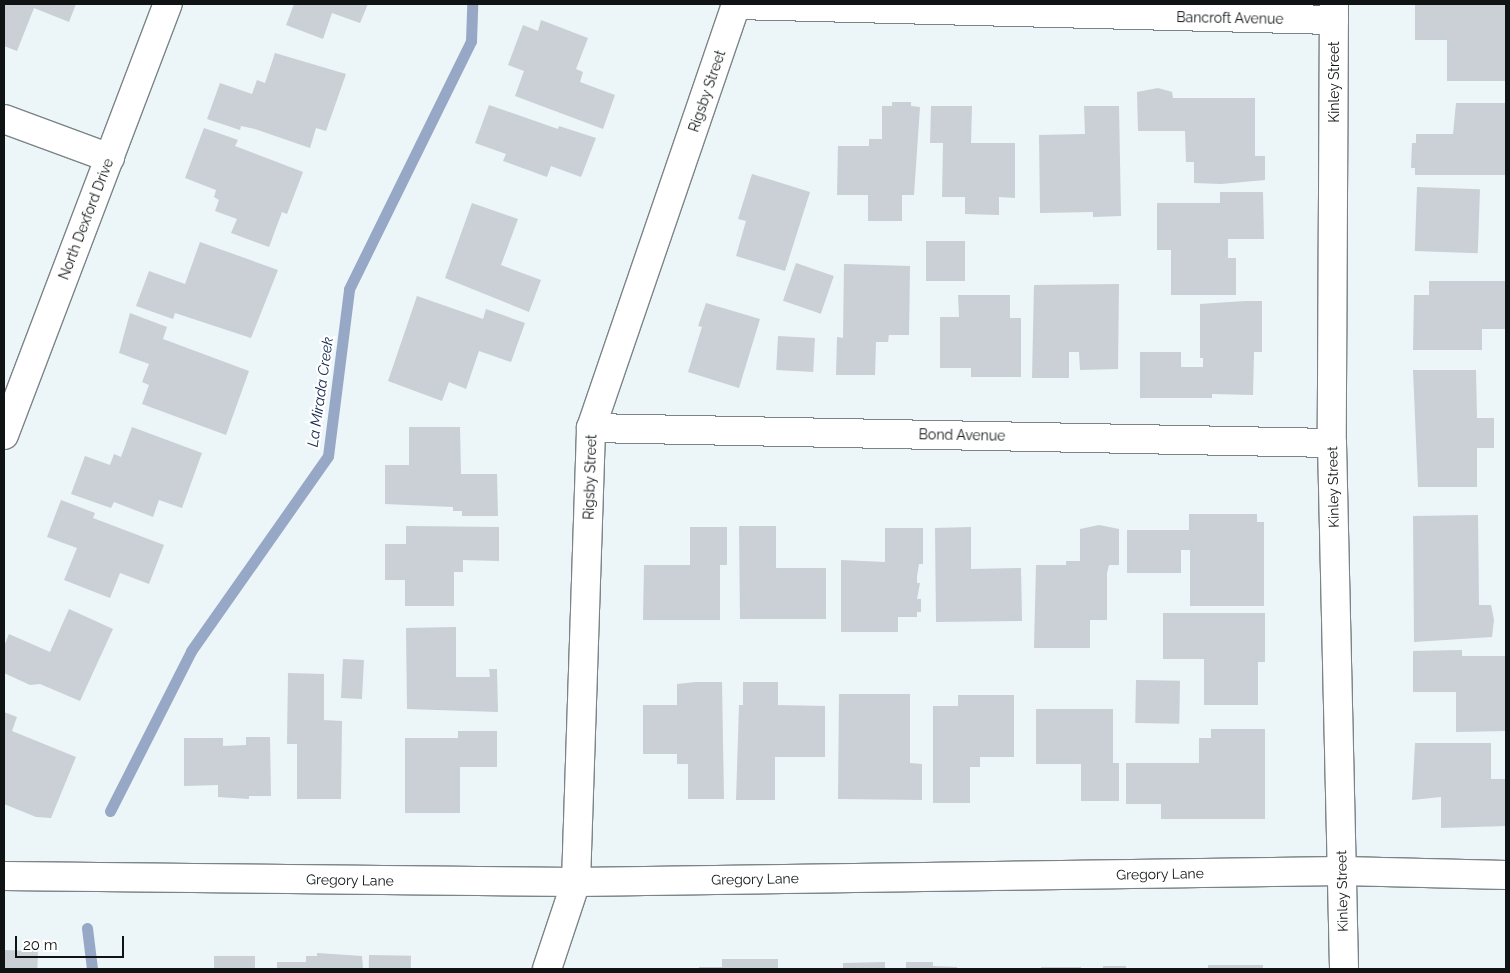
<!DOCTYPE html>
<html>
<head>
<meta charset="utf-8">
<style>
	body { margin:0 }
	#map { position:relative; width:1510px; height:973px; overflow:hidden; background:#ecf5f8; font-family:Raleway,sans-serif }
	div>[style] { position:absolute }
	.stream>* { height:11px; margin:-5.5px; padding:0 5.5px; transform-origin:5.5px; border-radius:5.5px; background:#97a8c7 }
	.building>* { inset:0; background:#cad0d6; transform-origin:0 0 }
	.roads { filter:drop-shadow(1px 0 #7c8487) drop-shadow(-1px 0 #7c8487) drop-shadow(0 1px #7c8487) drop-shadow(0 -1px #7c8487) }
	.minor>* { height:28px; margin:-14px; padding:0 14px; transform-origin:14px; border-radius:14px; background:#fff }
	span { translate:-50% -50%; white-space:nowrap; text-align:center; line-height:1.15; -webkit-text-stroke:4.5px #fff; paint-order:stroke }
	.street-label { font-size:14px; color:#101314 }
	.water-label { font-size:15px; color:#132750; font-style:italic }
	.frame { position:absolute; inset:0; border:5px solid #101314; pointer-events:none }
	.scale { position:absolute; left:15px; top:936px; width:109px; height:22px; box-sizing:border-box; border:2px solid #101314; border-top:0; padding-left:6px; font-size:15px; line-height:18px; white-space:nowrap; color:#101314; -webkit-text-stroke:4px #fff; paint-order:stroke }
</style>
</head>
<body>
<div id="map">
	<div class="stream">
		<div style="left:110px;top:811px;width:179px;rotate:-63.1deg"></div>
		<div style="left:191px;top:651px;width:238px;rotate:-54.9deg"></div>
		<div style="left:328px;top:456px;width:168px;rotate:-82.8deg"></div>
		<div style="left:349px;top:289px;width:276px;rotate:-63.8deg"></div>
		<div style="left:471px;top:41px;width:37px;rotate:-88deg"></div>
		<div style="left:87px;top:928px;width:41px;rotate:83deg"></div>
	</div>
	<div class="building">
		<div style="clip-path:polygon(4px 4px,76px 4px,69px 22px,34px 8px,17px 51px,4px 46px)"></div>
		<div style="clip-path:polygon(294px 4px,368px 4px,360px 23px,332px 13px,323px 39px,286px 25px)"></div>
		<div style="clip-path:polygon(1415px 4px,1506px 4px,1506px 81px,1447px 81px,1447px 40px,1415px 40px)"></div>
		<div style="clip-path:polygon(541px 20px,588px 38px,576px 69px,583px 72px,580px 82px,615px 95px,603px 129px,515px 96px,524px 71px,508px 65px,523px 25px,538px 31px)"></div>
		<div style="clip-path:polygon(275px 53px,346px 74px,326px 131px,316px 128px,310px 148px,255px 129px,241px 126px,240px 130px,207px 119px,220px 83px,252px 94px,257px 80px,265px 83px)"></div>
		<div style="clip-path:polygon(1158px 88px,1172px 92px,1173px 98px,1255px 98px,1255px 156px,1265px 156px,1265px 180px,1221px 184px,1194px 183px,1194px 162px,1186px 162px,1185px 131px,1138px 131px,1137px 92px)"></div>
		<div style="clip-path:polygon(892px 102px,911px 102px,911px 106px,920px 107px,914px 195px,902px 195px,902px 221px,868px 221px,868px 195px,837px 195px,838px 146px,869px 146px,869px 139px,882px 139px,882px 106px,892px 106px)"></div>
		<div style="clip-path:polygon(1456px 103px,1506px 103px,1506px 175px,1415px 175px,1415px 168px,1411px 168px,1412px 143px,1416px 143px,1416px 134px,1453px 134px)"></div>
		<div style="clip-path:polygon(489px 105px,558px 129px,559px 126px,596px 138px,581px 177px,551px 166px,547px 177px,503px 161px,506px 154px,475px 143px)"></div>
		<div style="clip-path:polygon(931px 106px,972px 106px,971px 143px,1015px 143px,1015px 198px,999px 197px,999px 215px,965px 214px,965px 197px,942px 197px,943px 143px,930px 143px)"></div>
		<div style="clip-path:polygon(1084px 106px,1119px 106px,1121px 216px,1093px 217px,1093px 212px,1040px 213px,1039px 135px,1085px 134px)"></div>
		<div style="clip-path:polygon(204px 128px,238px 140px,235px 146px,303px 172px,287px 214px,282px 212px,269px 247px,231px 233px,237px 219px,215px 211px,219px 200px,214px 197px,216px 190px,185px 178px)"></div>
		<div style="clip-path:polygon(752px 174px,810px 192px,785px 271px,736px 256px,746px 221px,738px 219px)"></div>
		<div style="left:1417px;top:187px;width:63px;height:64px;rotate:2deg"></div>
		<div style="clip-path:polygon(1220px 192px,1263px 192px,1264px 239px,1228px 239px,1228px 258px,1236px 258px,1236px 295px,1171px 295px,1171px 250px,1157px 250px,1157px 203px,1220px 203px)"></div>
		<div style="clip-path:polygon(472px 203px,518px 219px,501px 265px,541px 280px,529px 312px,445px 278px)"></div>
		<div style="left:926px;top:241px;width:39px;height:40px"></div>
		<div style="clip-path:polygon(200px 242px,278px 270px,251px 338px,175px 313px,173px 319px,136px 306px,149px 271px,185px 284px)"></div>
		<div style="left:796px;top:263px;width:40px;height:40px;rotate:19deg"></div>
		<div style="clip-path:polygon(844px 264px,910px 266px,909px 335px,889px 335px,888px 342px,876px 342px,875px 375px,836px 375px,837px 337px,843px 338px)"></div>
		<div style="clip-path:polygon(1429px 281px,1506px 281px,1506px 329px,1482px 329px,1482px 350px,1413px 350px,1414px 295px,1429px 295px)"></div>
		<div style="clip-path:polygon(1119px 284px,1118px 369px,1080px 370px,1079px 352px,1069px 352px,1069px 378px,1032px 378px,1034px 285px)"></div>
		<div style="clip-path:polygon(958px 295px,1010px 295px,1010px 318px,1021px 318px,1021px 377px,971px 377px,971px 368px,940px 368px,940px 317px,959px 317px)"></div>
		<div style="clip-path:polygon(417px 296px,483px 319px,486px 309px,525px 323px,511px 362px,479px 351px,466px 389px,449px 382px,442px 401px,388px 381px)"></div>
		<div style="clip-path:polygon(1245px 301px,1262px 301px,1262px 352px,1254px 352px,1253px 395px,1212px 394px,1212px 398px,1140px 398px,1140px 352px,1181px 352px,1181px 367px,1203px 367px,1203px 358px,1200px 358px,1200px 304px)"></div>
		<div style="clip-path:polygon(706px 303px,760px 319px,739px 388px,688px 372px,702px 327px,698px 326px)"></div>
		<div style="clip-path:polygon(130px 313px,167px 327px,163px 339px,249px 371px,226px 435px,142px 404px,149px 385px,142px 382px,149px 364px,119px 353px)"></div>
		<div style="left:778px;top:336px;width:37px;height:34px;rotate:3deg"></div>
		<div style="clip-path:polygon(1413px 370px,1476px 370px,1477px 418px,1494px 418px,1494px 448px,1477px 448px,1477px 487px,1418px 487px)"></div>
		<div style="clip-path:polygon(132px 427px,202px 453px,182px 508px,159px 500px,153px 517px,114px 502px,111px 508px,71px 494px,85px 456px,110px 465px,114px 454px,121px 457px)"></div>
		<div style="clip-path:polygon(409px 427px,460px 427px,461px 474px,497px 474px,498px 516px,462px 516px,462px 511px,453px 511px,453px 507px,385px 504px,385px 465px,409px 465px)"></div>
		<div style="clip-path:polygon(61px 500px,95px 513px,93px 518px,164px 545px,149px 584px,120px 573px,110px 598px,64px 580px,77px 548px,47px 537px)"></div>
		<div style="clip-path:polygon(1189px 514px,1257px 514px,1257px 522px,1264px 522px,1264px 606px,1190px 606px,1190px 550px,1181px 550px,1181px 573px,1127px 573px,1127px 530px,1189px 530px)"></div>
		<div style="clip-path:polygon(1478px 515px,1479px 605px,1491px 605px,1494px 620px,1492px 637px,1414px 642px,1413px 516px)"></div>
		<div style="clip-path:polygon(1099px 525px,1119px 529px,1119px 565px,1109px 565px,1107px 573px,1107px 620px,1090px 620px,1090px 648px,1034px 648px,1036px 565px,1066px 565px,1066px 561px,1080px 561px,1080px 529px)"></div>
		<div style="clip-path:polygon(406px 526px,499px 527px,499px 561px,463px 560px,463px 572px,454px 572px,454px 606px,405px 606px,405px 580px,385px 580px,385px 544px,406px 544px)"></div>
		<div style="clip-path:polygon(739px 526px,776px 526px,776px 568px,826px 568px,826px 619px,740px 619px)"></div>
		<div style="clip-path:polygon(690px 527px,727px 527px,727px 565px,720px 565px,720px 620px,643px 620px,644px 565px,690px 565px)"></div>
		<div style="clip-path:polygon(971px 527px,971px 569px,1021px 568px,1022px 621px,936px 622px,935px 528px)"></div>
		<div style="clip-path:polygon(885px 528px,923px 528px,923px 564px,919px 564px,917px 576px,917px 583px,920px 583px,917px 599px,921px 599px,921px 612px,917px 612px,917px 617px,898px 617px,898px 632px,841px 632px,841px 560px,885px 562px)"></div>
		<div style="clip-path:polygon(69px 609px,113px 629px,80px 701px,40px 684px,30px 685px,4px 673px,4px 646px,9px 634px,50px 652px)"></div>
		<div style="clip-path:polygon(1163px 613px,1265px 613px,1265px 662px,1258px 662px,1258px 705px,1204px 705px,1204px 659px,1163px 659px)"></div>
		<div style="clip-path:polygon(456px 627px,456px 677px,490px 677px,489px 669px,497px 669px,498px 712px,407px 709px,406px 628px)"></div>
		<div style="clip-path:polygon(1462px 650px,1462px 656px,1506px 656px,1506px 731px,1456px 732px,1456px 692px,1413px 692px,1413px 651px)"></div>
		<div style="left:343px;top:659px;width:21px;height:39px;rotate:3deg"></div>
		<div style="clip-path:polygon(288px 673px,324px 674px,324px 720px,342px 721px,341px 799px,297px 799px,297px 744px,287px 744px)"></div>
		<div style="left:1136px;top:680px;width:44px;height:43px;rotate:1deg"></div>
		<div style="clip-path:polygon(696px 682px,722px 682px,724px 799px,688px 799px,688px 764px,677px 764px,677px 754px,643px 754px,643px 705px,677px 705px,677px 684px)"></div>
		<div style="clip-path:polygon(743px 682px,778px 682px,778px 705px,825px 706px,825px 757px,775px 757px,775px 800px,736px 800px,739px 705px,743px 705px)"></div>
		<div style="clip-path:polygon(839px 694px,910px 694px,910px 763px,922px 764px,922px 800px,838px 799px)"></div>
		<div style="clip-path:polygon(958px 695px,1014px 695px,1014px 757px,980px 757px,980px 767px,970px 767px,970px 803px,933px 803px,933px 706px,958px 706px)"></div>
		<div style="clip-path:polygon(1036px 709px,1113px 709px,1113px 763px,1119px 763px,1119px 801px,1081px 801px,1081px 764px,1036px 764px)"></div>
		<div style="clip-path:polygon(4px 712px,17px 717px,12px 731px,76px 757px,51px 818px,36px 817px,4px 804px)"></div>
		<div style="clip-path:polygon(1211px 729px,1265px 729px,1265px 819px,1161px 819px,1161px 804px,1126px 804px,1126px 763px,1199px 763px,1199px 738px,1211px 738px)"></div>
		<div style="clip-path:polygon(458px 731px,497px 731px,497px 767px,460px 767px,460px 813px,405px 813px,405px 738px,458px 738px)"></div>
		<div style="clip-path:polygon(246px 737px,270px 737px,271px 796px,249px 796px,249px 799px,218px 797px,218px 785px,184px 786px,184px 738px,223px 738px,223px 746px,246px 745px)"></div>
		<div style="clip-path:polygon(1415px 743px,1491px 743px,1491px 779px,1506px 779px,1506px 826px,1441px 828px,1441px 797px,1412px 800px)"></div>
		<div style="left:4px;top:950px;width:34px;height:19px;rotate:2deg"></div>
		<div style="clip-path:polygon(317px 953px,362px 956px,363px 969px,277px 969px,277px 962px,306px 962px,306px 956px,317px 956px)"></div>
		<div style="left:369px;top:955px;width:42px;height:14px;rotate:1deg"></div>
		<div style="left:214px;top:956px;width:41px;height:13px"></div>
		<div style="clip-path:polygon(722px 959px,778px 959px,778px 969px,699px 969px,699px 967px,722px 967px)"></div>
		<div style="clip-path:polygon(885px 962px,885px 969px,843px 969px,843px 963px)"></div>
		<div style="clip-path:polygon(906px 962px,933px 962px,933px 966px,957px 967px,957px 969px,906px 969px)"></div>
		<div style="left:1208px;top:965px;width:55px;height:4px"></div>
		<div style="left:1103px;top:966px;width:23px;height:3px"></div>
		<div style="left:1041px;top:967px;width:40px;height:2px"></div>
	</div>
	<div class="roads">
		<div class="minor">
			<div style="left:1334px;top:4px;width:439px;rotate:90.3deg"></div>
			<div style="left:1332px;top:443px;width:526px;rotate:88.69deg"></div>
			<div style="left:736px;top:5px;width:598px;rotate:1.44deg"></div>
			<div style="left:4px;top:119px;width:113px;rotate:20.2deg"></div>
			<div style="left:591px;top:428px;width:741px;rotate:1.16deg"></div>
			<div style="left:4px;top:435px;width:461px;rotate:-69.2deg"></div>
			<div style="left:4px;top:876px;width:572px;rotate:0.6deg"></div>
			<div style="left:576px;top:882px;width:766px;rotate:-0.82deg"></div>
			<div style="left:1342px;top:871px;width:164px;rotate:1.4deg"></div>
			<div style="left:547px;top:969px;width:92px;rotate:-71.6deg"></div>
			<div style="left:576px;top:882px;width:454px;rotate:-88.1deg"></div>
			<div style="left:591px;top:428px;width:448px;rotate:-71.1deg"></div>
		</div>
	</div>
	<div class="street-label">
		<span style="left:1230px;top:18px;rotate:1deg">Bancroft Avenue</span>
		<span style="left:1334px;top:82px;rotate:-90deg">Kinley Street</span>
		<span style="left:707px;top:91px;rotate:-71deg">Rigsby Street</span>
		<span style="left:86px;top:219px;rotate:-69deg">North Dexford Drive</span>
		<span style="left:962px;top:435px;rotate:1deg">Bond Avenue</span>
		<span style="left:590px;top:477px;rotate:-88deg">Rigsby Street</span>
		<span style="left:1333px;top:487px;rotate:-91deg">Kinley Street</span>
		<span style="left:1160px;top:874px;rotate:-1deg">Gregory Lane</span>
		<span style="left:755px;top:879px;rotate:-1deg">Gregory Lane</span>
		<span style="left:350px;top:880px;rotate:1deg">Gregory Lane</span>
		<span style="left:1342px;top:891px;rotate:-91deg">Kinley Street</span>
	</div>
	<div class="water-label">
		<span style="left:321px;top:392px;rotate:-82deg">La Mirada Creek</span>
	</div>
	<div class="frame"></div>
	<div class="scale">20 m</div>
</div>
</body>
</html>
